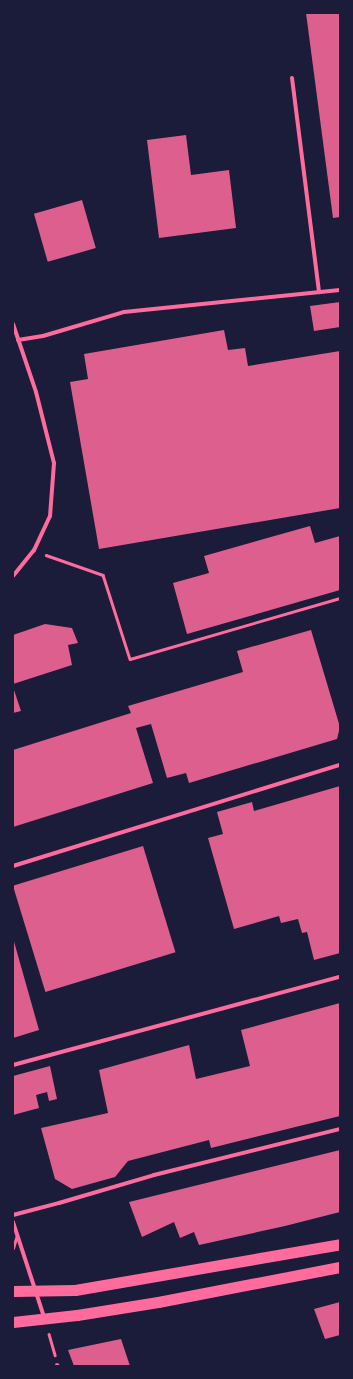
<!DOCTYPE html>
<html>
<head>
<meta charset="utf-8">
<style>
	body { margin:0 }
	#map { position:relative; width:353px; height:1379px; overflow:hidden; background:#1b1b3a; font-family:"PT Sans",sans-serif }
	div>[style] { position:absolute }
	.building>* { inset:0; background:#dd5f8e; transform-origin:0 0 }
	.path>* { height:2.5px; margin:-1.25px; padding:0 1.25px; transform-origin:1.25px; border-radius:1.25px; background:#ff6b9d }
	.service>* { height:3px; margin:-1.5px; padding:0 1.5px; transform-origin:1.5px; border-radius:1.5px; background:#ff6b9d }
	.minor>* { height:4px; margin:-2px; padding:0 2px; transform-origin:2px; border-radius:2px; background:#ff6b9d }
	.trunk>* { height:11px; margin:-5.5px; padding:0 5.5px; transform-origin:5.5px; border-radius:5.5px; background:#ff6b9d }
	span { translate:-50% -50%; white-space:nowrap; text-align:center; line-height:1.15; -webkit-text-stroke:3.5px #1b1b3a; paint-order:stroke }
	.frame { position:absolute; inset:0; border:14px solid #1b1b3a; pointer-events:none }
</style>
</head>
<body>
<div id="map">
	<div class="building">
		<div style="clip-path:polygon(306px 13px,340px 13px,340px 217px,333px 218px)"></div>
		<div style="clip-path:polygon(186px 135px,191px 175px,229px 170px,236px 228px,159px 238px,147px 140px)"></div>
		<div style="left:82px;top:200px;width:50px;height:50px;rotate:74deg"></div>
		<div style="clip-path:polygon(340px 302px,340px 327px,314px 331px,310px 306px)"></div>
		<div style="clip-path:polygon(224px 330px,228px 350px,245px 348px,248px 366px,340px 351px,340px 508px,99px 549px,70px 382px,88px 379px,84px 354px)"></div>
		<div style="clip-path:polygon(310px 526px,315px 543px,340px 536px,340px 590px,187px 634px,173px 583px,209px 573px,204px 556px)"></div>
		<div style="clip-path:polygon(45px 624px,72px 628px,78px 643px,68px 645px,72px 665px,13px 684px,13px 635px)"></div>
		<div style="clip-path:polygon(311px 630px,340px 727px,337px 739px,189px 783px,186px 773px,167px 778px,151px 724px,136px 728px,153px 783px,13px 827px,13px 750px,131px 713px,128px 706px,243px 672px,237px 651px)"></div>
		<div style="clip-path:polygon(13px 687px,21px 711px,13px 713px)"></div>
		<div style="clip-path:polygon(340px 786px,340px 953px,314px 960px,307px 932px,302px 933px,298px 919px,281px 923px,279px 916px,234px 929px,208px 838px,223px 834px,217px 812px,252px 802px,254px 811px)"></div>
		<div style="left:143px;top:846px;width:111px;height:136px;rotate:73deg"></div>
		<div style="clip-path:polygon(13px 938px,39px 1030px,13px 1038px)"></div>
		<div style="clip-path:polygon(340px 1003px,340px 1116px,211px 1148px,209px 1140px,128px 1161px,115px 1177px,72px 1189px,55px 1179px,41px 1128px,108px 1113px,99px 1070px,189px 1045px,196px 1079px,250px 1066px,241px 1030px)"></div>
		<div style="clip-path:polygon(50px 1066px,57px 1099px,49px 1101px,47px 1092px,36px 1095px,39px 1108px,13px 1115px,13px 1076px)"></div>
		<div style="clip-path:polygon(340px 1150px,340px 1212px,285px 1226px,199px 1245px,194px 1232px,180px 1238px,174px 1222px,142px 1237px,129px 1202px)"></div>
		<div style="clip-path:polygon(340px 1302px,340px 1335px,325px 1339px,314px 1309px)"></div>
		<div style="clip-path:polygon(121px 1339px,130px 1366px,74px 1366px,68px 1350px)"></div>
	</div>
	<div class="path">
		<div style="left:46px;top:555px;width:60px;rotate:19.3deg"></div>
		<div style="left:103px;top:575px;width:88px;rotate:72.2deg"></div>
		<div style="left:130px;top:659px;width:219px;rotate:-16.2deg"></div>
		<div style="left:49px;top:1334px;width:22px;rotate:74deg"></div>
	</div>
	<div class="service">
		<div style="left:13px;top:1248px;width:14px;rotate:-73deg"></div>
	</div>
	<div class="minor">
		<div style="left:292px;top:78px;width:216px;rotate:82.8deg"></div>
		<div style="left:13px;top:324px;width:72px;rotate:71.3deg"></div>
		<div style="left:36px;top:392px;width:73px;rotate:75.8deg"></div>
		<div style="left:54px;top:463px;width:53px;rotate:94.3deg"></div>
		<div style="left:50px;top:516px;width:38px;rotate:115deg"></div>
		<div style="left:34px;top:550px;width:33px;rotate:129deg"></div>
		<div style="left:18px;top:340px;width:25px;rotate:-9deg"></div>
		<div style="left:43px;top:336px;width:84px;rotate:-16.5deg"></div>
		<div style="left:124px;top:312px;width:217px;rotate:-5.8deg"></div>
		<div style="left:13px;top:866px;width:342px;rotate:-17.2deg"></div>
		<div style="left:13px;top:1065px;width:339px;rotate:-15.1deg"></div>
		<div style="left:13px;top:1215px;width:48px;rotate:-14.6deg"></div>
		<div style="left:59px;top:1203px;width:99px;rotate:-16.4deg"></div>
		<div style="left:154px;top:1175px;width:192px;rotate:-13.9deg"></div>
		<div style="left:13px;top:1222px;width:100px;rotate:71.9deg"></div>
		<div style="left:57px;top:1365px;width:1px;rotate:45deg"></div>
	</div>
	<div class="trunk">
		<div style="left:13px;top:1291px;width:62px;rotate:-0.9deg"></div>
		<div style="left:75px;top:1290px;width:269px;rotate:-9.8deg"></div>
		<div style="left:13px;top:1322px;width:64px;rotate:-6.2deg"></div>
		<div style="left:77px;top:1315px;width:82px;rotate:-9.1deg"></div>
		<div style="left:158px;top:1302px;width:185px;rotate:-10.9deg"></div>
	</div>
	<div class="frame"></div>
</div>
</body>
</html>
